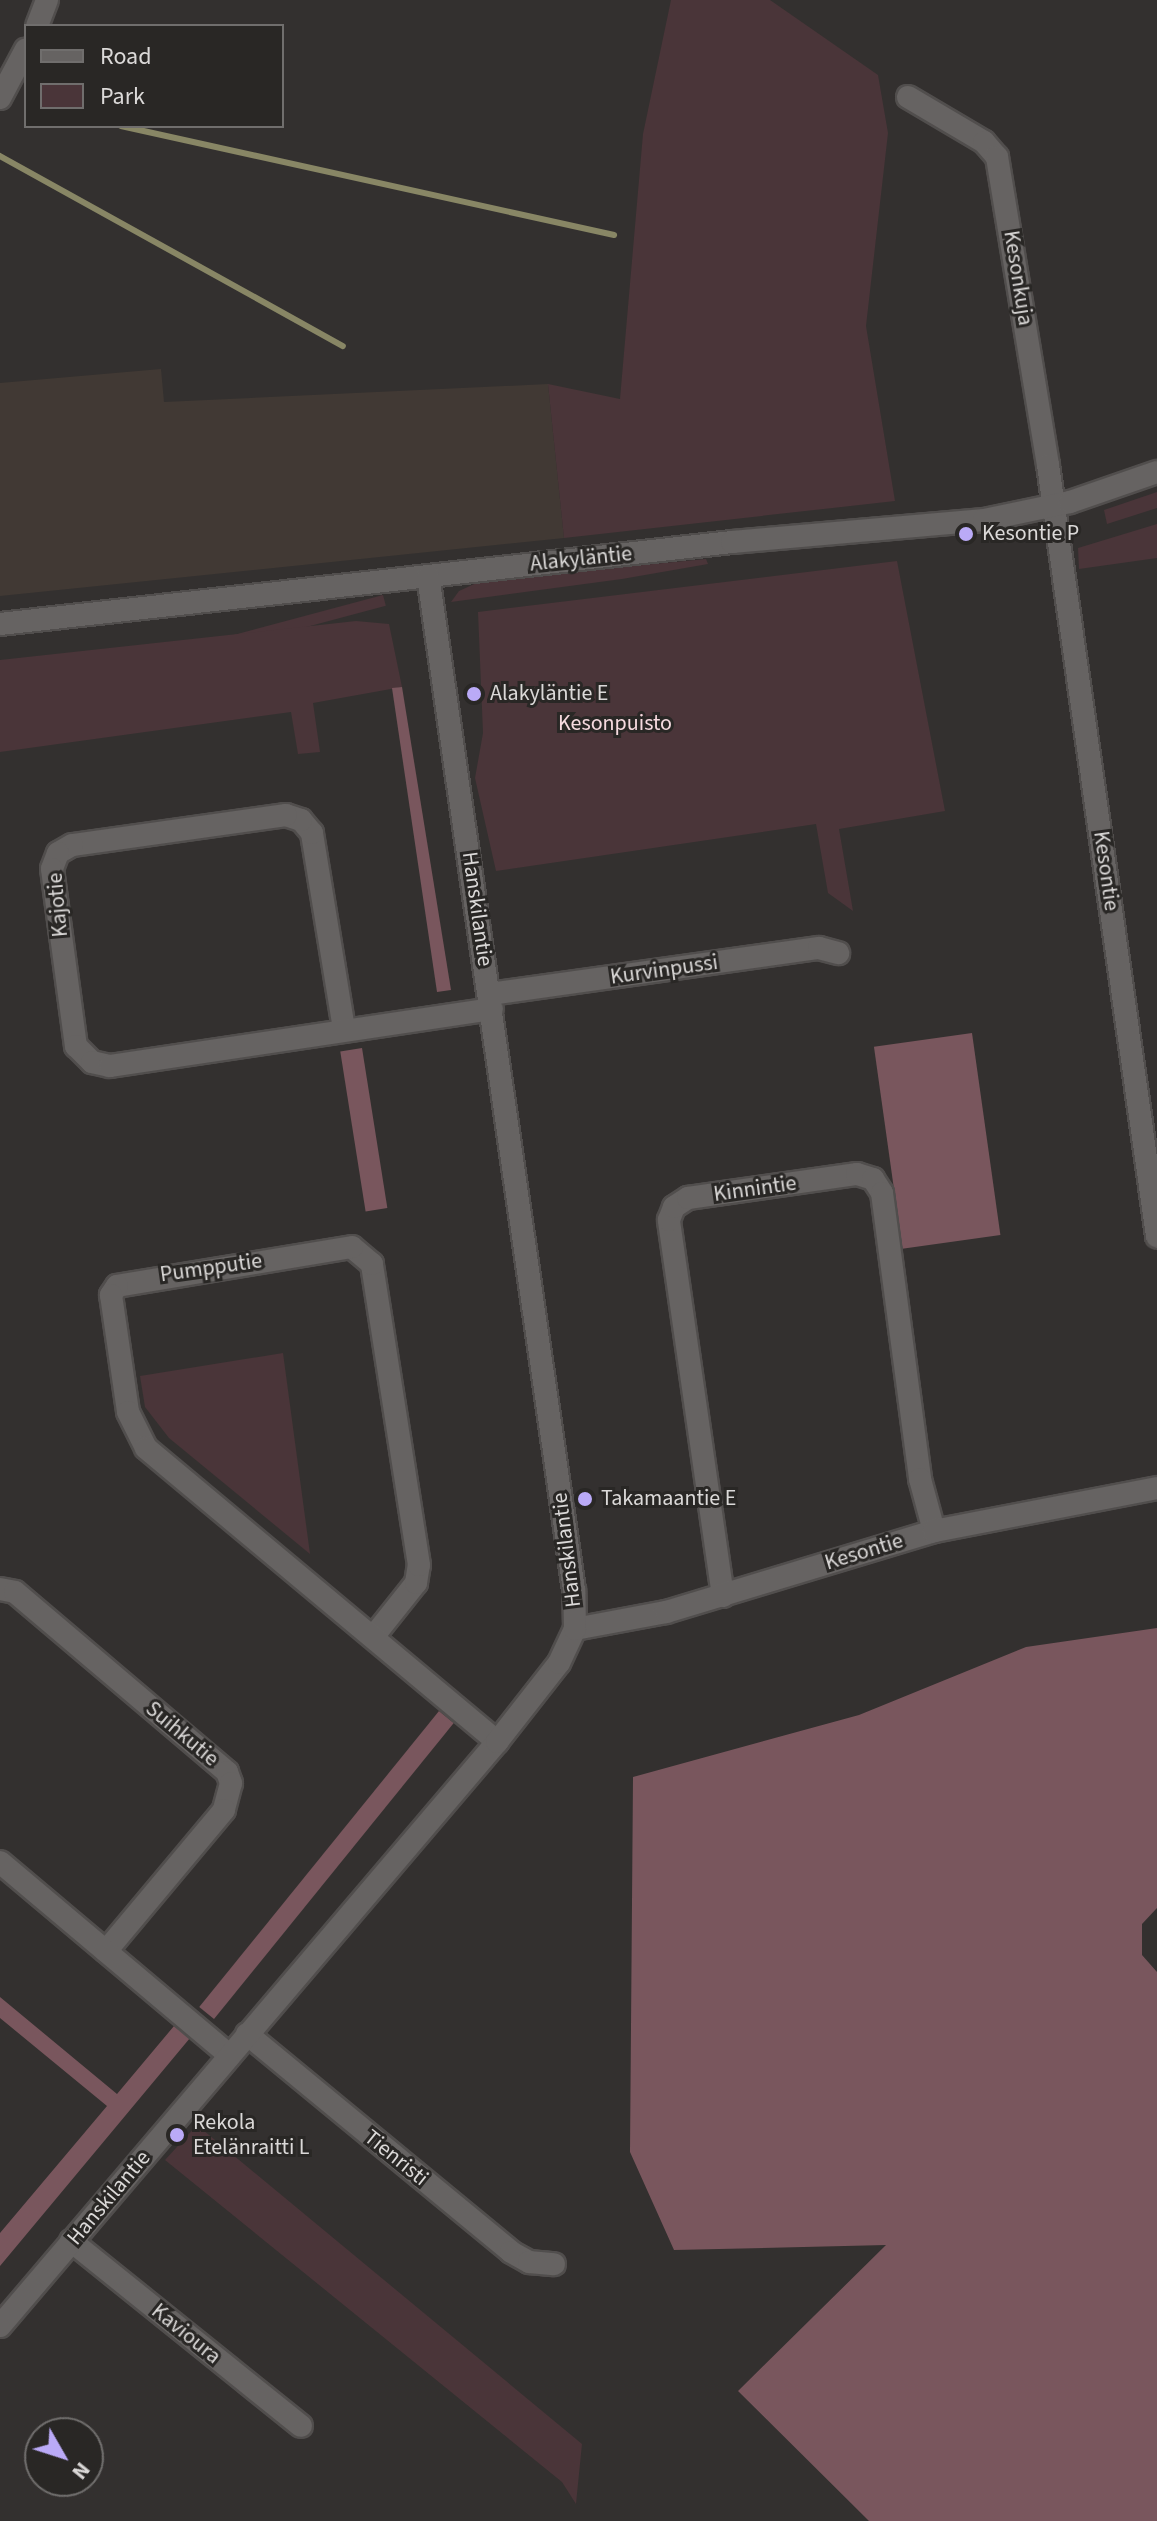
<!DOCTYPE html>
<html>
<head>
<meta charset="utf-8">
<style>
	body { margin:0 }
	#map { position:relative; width:1157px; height:2521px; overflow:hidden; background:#33302f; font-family:"Source Sans 3",sans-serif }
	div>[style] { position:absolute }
	.built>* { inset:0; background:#413934 }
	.green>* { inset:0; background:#4a3539; transform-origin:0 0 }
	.forest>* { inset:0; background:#79565d; transform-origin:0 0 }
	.stream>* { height:6px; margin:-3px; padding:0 3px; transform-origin:3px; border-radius:3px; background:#888665 }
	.roads { filter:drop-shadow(2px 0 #514e4d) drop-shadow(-2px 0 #514e4d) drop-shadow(0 2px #514e4d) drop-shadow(0 -2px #514e4d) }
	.minor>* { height:22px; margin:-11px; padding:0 11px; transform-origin:11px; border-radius:11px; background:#666362 }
	.tertiary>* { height:22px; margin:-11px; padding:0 11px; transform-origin:11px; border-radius:11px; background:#666362 }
	.dots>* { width:22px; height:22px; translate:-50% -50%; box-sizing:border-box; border:4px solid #292725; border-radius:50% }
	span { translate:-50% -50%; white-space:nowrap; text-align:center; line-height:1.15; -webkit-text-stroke:6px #292725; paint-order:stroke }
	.street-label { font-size:22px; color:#dbd9d8 }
	.poi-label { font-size:22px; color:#dbd9d8 }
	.left { translate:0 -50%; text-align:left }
	.park-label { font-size:22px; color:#f6dadf }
	.legend { position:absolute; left:24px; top:24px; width:260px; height:104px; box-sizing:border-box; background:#292725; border:2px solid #706e6d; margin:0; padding:10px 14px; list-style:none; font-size:24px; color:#dbd9d8 }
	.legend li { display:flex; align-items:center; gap:16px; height:40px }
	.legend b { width:40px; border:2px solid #706e6d }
	.north { position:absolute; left:24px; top:2417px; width:80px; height:80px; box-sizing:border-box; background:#292725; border:2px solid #706e6d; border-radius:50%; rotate:129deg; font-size:22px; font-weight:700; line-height:32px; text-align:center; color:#dbd9d8 }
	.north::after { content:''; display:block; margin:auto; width:28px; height:36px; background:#baaaf7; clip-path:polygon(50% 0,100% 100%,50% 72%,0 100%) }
</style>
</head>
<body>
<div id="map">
	<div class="built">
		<div style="clip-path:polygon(161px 369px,164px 402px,548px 384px,564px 538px,0 596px,0 383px)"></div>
	</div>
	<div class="green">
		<div style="clip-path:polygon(671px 0,770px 0,878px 75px,888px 133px,866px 326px,895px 501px,564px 538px,548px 384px,620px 399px,643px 134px)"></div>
		<div style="clip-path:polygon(1157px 492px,1157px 508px,1107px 524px,1104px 510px)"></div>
		<div style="clip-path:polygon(1157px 524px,1157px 558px,1079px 569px,1078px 548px)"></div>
		<div style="clip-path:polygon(706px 559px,708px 564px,622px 579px,451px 602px,459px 591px,483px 580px)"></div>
		<div style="clip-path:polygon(897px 561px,945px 811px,839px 829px,853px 911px,828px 893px,816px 824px,496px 871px,475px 778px,483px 733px,478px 612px)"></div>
		<div style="left:383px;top:595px;width:11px;height:385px;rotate:75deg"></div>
		<div style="clip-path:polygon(356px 621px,389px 624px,402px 687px,313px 703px,320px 752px,298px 754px,291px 712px,0 752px,0 660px)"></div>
		<div style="clip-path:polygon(283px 1353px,310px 1554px,169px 1438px,145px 1407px,140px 1376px)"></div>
		<div style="clip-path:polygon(197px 2125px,582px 2444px,576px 2504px,562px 2482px,165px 2160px)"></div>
	</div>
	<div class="forest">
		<div style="clip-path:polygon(402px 687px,451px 990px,437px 992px,392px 688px)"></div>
		<div style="left:972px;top:1033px;width:204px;height:99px;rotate:82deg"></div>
		<div style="left:362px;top:1048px;width:162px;height:22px;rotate:81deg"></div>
		<div style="clip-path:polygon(1157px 1628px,1157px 1908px,1142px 1924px,1142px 1955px,1157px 1972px,1157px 2521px,869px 2521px,738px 2391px,886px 2245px,674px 2250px,630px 2152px,633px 1777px,859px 1715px,1026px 1647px)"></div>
		<div style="left:439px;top:1711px;width:19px;height:381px;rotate:39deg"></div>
		<div style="clip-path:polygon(0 1997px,117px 2094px,174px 2026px,190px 2038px,0 2266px,0 2233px,107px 2106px,0 2018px)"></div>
	</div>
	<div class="stream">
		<div style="left:121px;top:126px;width:505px;rotate:12.47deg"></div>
		<div style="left:0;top:156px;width:392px;rotate:29deg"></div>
	</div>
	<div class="roads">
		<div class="minor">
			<div style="left:37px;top:26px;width:28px;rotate:-69deg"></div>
			<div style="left:908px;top:97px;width:88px;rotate:30.6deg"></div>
			<div style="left:984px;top:142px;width:20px;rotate:49deg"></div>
			<div style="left:997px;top:157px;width:312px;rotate:80.6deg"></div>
			<div style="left:1048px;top:465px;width:779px;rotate:81.95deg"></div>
			<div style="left:0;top:98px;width:55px;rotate:-62deg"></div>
			<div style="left:490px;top:994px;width:332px;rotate:-8deg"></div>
			<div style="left:819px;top:948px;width:20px;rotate:15deg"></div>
			<div style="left:344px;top:1029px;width:199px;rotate:-99.3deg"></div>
			<div style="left:312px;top:833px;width:17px;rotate:-130deg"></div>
			<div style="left:301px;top:820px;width:16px;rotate:-162deg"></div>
			<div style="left:286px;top:815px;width:216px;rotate:172deg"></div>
			<div style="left:72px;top:845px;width:16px;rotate:150deg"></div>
			<div style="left:58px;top:853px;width:17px;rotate:111deg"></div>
			<div style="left:52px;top:869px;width:179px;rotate:82.3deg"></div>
			<div style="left:76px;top:1046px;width:23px;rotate:45deg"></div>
			<div style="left:92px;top:1062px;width:18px;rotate:13deg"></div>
			<div style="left:110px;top:1066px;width:386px;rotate:-8.5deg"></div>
			<div style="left:0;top:1589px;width:15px;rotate:11deg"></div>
			<div style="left:15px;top:1592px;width:278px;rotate:40.3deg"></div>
			<div style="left:227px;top:1772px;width:12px;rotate:70deg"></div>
			<div style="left:231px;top:1783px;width:28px;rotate:105deg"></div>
			<div style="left:224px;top:1810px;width:184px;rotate:129.9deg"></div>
			<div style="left:723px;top:1596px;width:380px;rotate:-98.2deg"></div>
			<div style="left:669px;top:1220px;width:14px;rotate:-69deg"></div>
			<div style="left:674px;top:1207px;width:17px;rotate:-33deg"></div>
			<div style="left:688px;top:1198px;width:171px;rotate:-8.1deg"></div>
			<div style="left:857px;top:1174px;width:17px;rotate:17deg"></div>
			<div style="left:873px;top:1179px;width:17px;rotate:57deg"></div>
			<div style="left:882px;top:1193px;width:289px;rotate:82.4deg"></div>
			<div style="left:920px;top:1479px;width:54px;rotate:74.9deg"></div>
			<div style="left:575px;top:1629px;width:93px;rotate:-10.6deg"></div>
			<div style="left:666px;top:1612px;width:280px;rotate:-16.8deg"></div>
			<div style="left:934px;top:1531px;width:227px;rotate:-10.9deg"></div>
			<div style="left:373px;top:1637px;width:69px;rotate:-51.5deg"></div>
			<div style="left:416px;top:1583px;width:18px;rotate:-81deg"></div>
			<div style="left:419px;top:1565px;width:305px;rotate:-98.9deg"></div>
			<div style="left:372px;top:1264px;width:26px;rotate:-140deg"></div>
			<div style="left:352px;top:1247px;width:238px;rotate:170.6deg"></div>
			<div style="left:117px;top:1286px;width:11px;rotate:124deg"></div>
			<div style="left:111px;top:1295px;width:118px;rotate:81.7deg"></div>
			<div style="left:128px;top:1412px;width:40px;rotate:63.4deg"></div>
			<div style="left:146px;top:1448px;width:458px;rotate:39.9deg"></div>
			<div style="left:0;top:1862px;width:299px;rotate:40.1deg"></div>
			<div style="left:247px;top:2034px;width:342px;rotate:39.5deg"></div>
			<div style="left:511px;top:2252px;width:21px;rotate:29deg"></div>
			<div style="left:529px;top:2262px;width:25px;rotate:5deg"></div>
			<div style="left:71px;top:2241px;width:295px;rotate:38.8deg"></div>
		</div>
		<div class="tertiary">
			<div style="left:0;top:624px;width:737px;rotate:-6.39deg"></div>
			<div style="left:732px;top:542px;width:253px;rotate:-5deg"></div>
			<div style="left:984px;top:520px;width:88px;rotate:-11.8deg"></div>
			<div style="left:1070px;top:502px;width:92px;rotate:-19deg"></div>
			<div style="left:0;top:2326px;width:767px;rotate:-49.6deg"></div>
			<div style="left:497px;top:1742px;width:100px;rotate:-51.9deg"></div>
			<div style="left:559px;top:1663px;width:38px;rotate:-65deg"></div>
			<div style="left:575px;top:1629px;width:39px;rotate:-91deg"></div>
			<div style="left:574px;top:1590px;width:1024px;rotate:-98.19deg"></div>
		</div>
	</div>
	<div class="dots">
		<div style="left:966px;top:534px;background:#baaaf7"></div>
		<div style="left:474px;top:694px;background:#baaaf7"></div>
		<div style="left:585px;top:1499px;background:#baaaf7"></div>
		<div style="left:177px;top:2135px;background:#baaaf7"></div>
	</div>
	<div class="street-label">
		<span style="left:1018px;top:278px;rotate:81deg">Kesonkuja</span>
		<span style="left:581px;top:559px;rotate:-6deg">Alakyläntie</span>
		<span style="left:1106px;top:871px;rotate:82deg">Kesontie</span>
		<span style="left:58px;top:905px;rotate:-95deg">Kajotie</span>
		<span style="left:477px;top:909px;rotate:82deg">Hanskilantie</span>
		<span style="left:664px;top:970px;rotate:-8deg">Kurvinpussi</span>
		<span style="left:755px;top:1189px;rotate:-8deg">Kinnintie</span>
		<span style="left:211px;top:1268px;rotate:-8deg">Pumpputie</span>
		<span style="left:567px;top:1550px;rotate:-97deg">Hanskilantie</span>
		<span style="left:864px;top:1552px;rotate:-17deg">Kesontie</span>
		<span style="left:182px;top:1734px;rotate:40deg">Suihkutie</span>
		<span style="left:396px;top:2158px;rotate:39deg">Tienristi</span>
		<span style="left:109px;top:2198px;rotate:-50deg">Hanskilantie</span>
		<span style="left:186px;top:2334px;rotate:39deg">Kavioura</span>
	</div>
	<div class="poi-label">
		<span class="left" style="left:982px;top:534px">Kesontie P</span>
		<span class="left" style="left:490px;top:694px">Alakyläntie E</span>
		<span class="left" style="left:601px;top:1499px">Takamaantie E</span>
		<span class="left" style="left:193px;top:2135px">Rekola<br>Etelänraitti L</span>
	</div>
	<div class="park-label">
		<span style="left:615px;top:724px">Kesonpuisto</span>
	</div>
	<ul class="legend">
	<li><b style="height:10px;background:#666362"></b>Road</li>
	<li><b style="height:22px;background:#4a3539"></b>Park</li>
	</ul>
	<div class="north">N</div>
</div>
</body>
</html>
